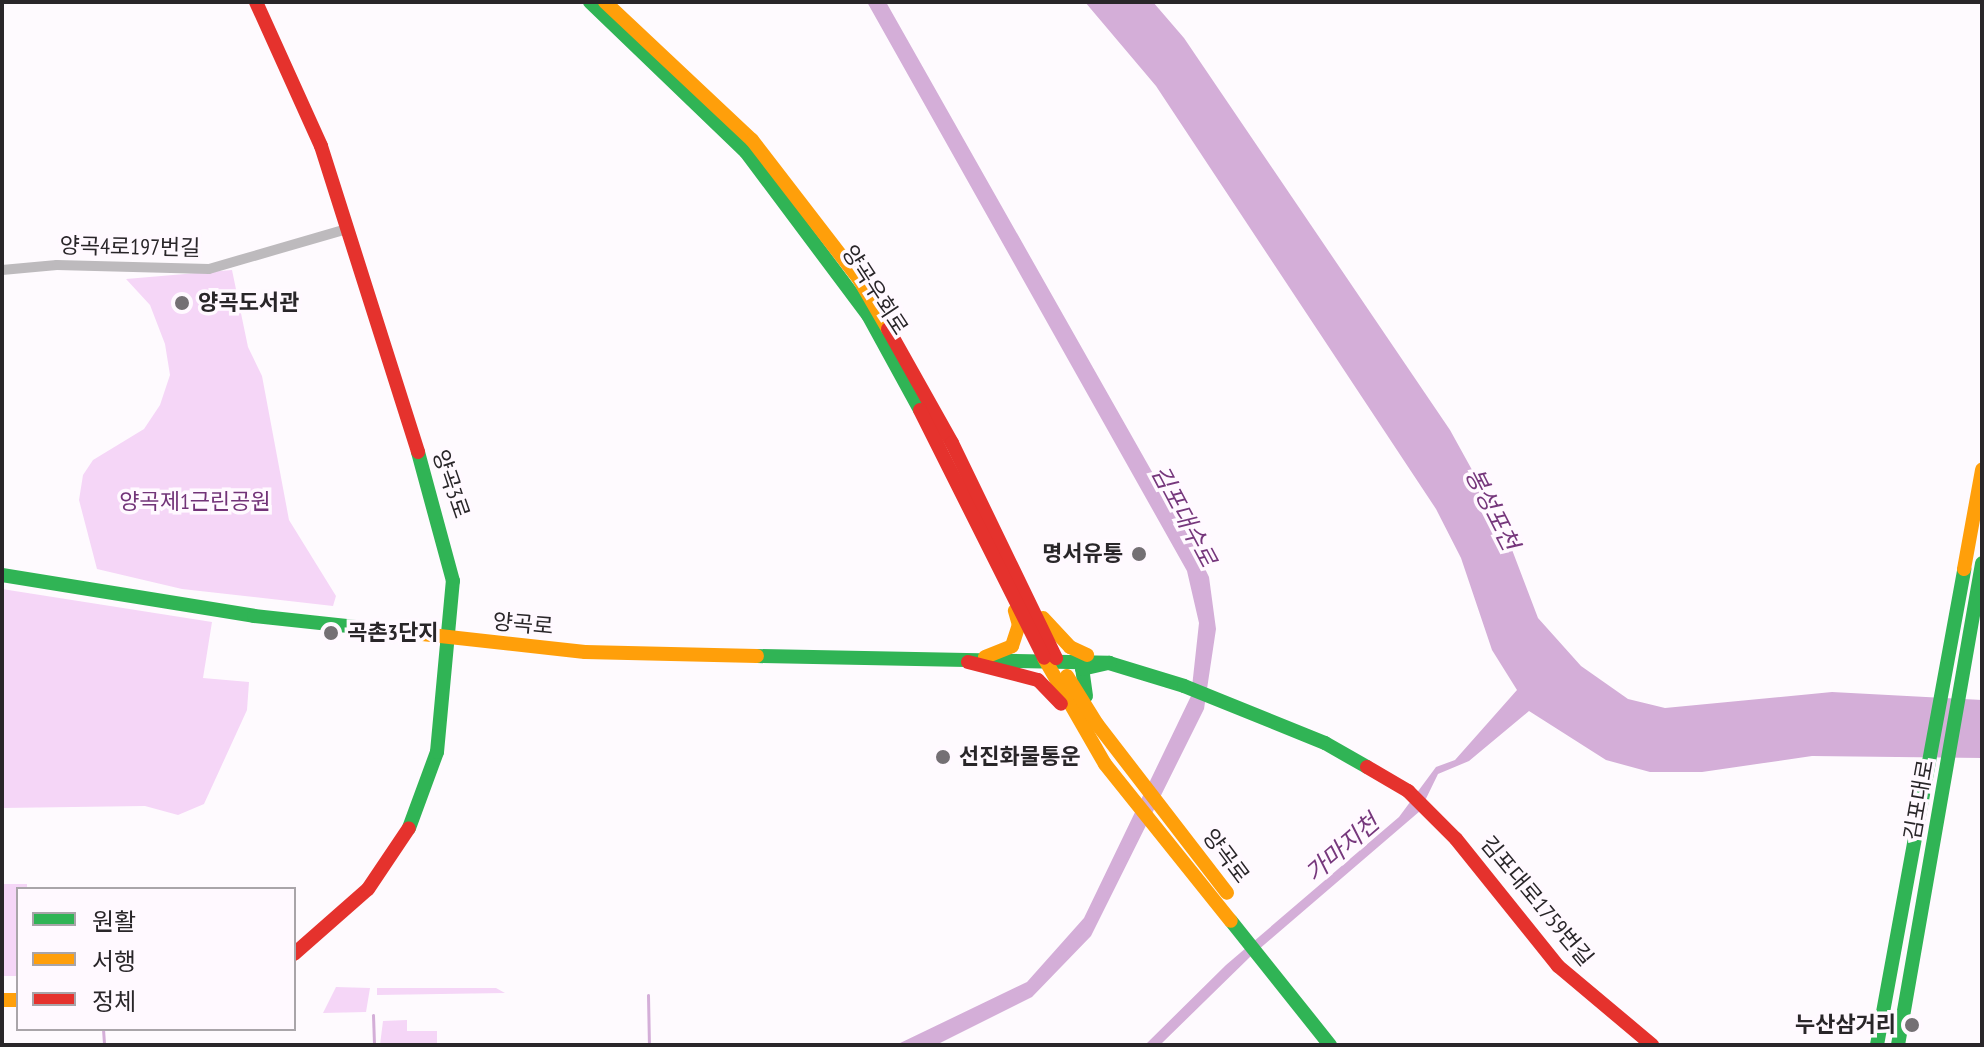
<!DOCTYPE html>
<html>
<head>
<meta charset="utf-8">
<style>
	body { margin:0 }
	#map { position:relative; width:1984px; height:1047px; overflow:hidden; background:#fefafe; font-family:"PT Sans Narrow","Noto Sans KR",sans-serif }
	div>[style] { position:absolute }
	.green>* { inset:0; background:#f5d6f7 }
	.water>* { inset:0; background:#d4aed8 }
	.stream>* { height:3px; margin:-1.5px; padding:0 1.5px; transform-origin:1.5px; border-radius:1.5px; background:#d4aed8 }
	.street>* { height:10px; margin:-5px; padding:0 5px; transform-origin:5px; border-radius:5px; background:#bdbabd }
	.fast>* { height:14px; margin:-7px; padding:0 7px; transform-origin:7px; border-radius:7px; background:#30b455 }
	.slow>* { height:14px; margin:-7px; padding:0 7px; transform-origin:7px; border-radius:7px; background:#ff9f0a }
	.jam>* { height:14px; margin:-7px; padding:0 7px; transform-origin:7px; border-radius:7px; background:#e5322d }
	.dots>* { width:22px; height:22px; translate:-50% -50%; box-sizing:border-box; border:4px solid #fff9ff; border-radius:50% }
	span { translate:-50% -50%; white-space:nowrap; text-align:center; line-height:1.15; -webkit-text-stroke:7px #fff9ff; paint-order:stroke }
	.street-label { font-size:22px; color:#292629 }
	.poi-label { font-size:22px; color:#292629; font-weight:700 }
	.left { translate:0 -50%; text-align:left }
	.right { translate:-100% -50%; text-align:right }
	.park-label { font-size:22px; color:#723378 }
	.water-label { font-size:24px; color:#76377c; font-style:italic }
	.frame { position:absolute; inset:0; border:4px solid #292629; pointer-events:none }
	.legend { position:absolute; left:16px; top:887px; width:280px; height:144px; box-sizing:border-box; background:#fff9ff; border:2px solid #a9a5a9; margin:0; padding:10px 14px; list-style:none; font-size:24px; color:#292629 }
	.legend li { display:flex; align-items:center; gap:16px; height:40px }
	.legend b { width:40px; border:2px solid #a9a5a9 }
</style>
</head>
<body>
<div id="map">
	<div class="green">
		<div style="clip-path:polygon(232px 270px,248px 347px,262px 376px,289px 520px,336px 596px,333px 606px,182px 589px,97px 569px,79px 500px,83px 475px,93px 460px,144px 429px,160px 405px,170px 375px,165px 344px,150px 305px,126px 279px)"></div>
		<div style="clip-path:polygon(2px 589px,212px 622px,203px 678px,249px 682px,247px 710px,204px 804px,178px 815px,145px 806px,2px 808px)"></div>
		<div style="clip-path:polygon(2px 884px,27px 884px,27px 889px,18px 889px,18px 976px,2px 976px)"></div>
		<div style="clip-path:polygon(336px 987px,370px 988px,366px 1012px,323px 1013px)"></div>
		<div style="clip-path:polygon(377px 988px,496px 988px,505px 993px,377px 995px)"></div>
		<div style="clip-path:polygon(407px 1020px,407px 1031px,437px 1031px,437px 1045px,380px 1045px,383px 1021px)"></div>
	</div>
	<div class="water">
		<div style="clip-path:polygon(867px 2px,886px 2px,1194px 546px,1209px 577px,1216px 629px,1204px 709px,1091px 936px,1032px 997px,936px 1045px,896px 1045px,1027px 982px,1084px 918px,1191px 696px,1199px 623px,1187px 571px)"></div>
		<div style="clip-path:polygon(1085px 2px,1153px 2px,1184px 38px,1450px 430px,1503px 526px,1538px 618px,1581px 666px,1628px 699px,1665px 708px,1832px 692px,1982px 700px,1982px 758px,1812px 756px,1702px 772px,1650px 772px,1606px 760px,1529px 711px,1469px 761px,1438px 774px,1420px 811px,1251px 956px,1160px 1045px,1145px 1045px,1226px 965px,1399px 817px,1436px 767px,1455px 760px,1517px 690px,1492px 650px,1461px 558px,1436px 509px,1156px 86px)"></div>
	</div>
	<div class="stream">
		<div style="left:648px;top:995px;width:50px;rotate:88.9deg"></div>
		<div style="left:373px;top:1015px;width:30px;rotate:88deg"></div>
		<div style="left:103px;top:1029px;width:16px;rotate:86deg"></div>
	</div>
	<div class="street">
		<div style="left:2px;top:270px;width:55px;rotate:-5.2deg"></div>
		<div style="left:57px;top:265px;width:152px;rotate:1.5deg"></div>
		<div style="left:209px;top:269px;width:144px;rotate:-16.2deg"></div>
	</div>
	<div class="fast">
		<div style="left:590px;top:2px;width:216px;rotate:43.9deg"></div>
		<div style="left:746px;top:152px;width:204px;rotate:53.2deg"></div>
		<div style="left:868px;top:315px;width:108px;rotate:61.3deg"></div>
		<div style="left:2px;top:575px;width:255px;rotate:9.2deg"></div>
		<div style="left:254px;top:616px;width:142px;rotate:6.1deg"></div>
		<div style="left:757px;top:656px;width:352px;rotate:1.1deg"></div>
		<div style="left:1109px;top:663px;width:78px;rotate:17deg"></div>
		<div style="left:1184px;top:686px;width:152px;rotate:22deg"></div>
		<div style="left:1325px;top:743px;width:48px;rotate:29.7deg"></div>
		<div style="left:1086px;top:696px;width:27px;rotate:-98deg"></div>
		<div style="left:1082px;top:669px;width:28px;rotate:-13deg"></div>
		<div style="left:409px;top:828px;width:81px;rotate:-69.8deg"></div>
		<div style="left:437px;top:752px;width:172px;rotate:-84.7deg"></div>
		<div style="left:453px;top:581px;width:134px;rotate:-105.2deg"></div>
		<div style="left:1231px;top:921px;width:159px;rotate:51.4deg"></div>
		<div style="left:1877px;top:1045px;width:484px;rotate:-79.6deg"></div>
		<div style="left:1898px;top:1045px;width:489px;rotate:-80.1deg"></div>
	</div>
	<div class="slow">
		<div style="left:605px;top:2px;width:202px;rotate:43.2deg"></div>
		<div style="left:752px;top:140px;width:175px;rotate:52.4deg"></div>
		<div style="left:859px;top:279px;width:58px;rotate:59.9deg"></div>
		<div style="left:1964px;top:569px;width:101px;rotate:-79.7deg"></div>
		<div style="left:1043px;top:618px;width:40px;rotate:47deg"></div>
		<div style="left:1070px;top:647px;width:19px;rotate:25deg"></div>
		<div style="left:395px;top:631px;width:191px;rotate:6.3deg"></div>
		<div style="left:585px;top:652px;width:172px;rotate:1.3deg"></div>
		<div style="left:985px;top:657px;width:29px;rotate:-22deg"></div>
		<div style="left:1012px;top:646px;width:22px;rotate:-72deg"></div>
		<div style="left:1019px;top:625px;width:15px;rotate:-106deg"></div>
		<div style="left:1044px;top:658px;width:122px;rotate:60.1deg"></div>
		<div style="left:1105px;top:764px;width:201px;rotate:51.3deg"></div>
		<div style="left:1067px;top:676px;width:57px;rotate:58deg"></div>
		<div style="left:1097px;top:724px;width:213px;rotate:52.4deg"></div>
		<div style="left:2px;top:1000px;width:16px"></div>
	</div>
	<div class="jam">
		<div style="left:256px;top:2px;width:158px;rotate:65.7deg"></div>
		<div style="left:321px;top:146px;width:321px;rotate:72.4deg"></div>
		<div style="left:888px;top:329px;width:131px;rotate:60.7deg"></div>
		<div style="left:952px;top:443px;width:239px;rotate:64.2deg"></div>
		<div style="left:920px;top:410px;width:277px;rotate:63.4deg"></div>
		<div style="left:968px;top:662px;width:72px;rotate:14.4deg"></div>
		<div style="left:1038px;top:680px;width:33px;rotate:46deg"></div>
		<div style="left:1367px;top:767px;width:48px;rotate:30.3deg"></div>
		<div style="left:1408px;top:791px;width:68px;rotate:45deg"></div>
		<div style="left:1456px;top:839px;width:163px;rotate:51.2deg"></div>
		<div style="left:1558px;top:966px;width:123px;rotate:40deg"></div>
		<div style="left:294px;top:954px;width:98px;rotate:-41.3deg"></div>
		<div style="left:368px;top:889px;width:73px;rotate:-56.1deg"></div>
	</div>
	<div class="dots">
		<div style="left:182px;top:303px;background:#747074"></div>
		<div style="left:1139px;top:554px;background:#747074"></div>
		<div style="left:331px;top:633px;background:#747074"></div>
		<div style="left:943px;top:757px;background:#747074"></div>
		<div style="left:1912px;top:1025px;background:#747074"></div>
	</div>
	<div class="street-label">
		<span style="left:130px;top:247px;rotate:1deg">양곡4로197번길</span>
		<span style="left:875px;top:290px;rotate:57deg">양곡우회로</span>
		<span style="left:451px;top:484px;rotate:71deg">양곡3로</span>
		<span style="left:523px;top:624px;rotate:5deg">양곡로</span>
		<span style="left:1919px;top:800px;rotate:-80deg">김포대로</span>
		<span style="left:1226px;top:856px;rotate:53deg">양곡로</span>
		<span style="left:1537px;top:901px;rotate:50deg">김포대로1759번길</span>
	</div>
	<div class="poi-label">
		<span class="left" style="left:198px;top:303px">양곡도서관</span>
		<span class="right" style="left:1123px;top:554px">명서유통</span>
		<span class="left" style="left:347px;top:633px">곡촌3단지</span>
		<span class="left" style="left:959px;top:757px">선진화물통운</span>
		<span class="right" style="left:1896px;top:1025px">누산삼거리</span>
	</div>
	<div class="park-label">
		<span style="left:195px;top:502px">양곡제1근린공원</span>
	</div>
	<div class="water-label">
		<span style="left:1492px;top:509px;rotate:63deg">봉성포천</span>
		<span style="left:1184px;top:516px;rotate:62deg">김포대수로</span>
		<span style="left:1342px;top:848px;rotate:-41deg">가마지천</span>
	</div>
	<div class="frame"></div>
	<ul class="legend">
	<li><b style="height:10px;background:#30b455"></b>원활</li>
	<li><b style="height:10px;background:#ff9f0a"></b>서행</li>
	<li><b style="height:10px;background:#e5322d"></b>정체</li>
	</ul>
</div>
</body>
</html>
